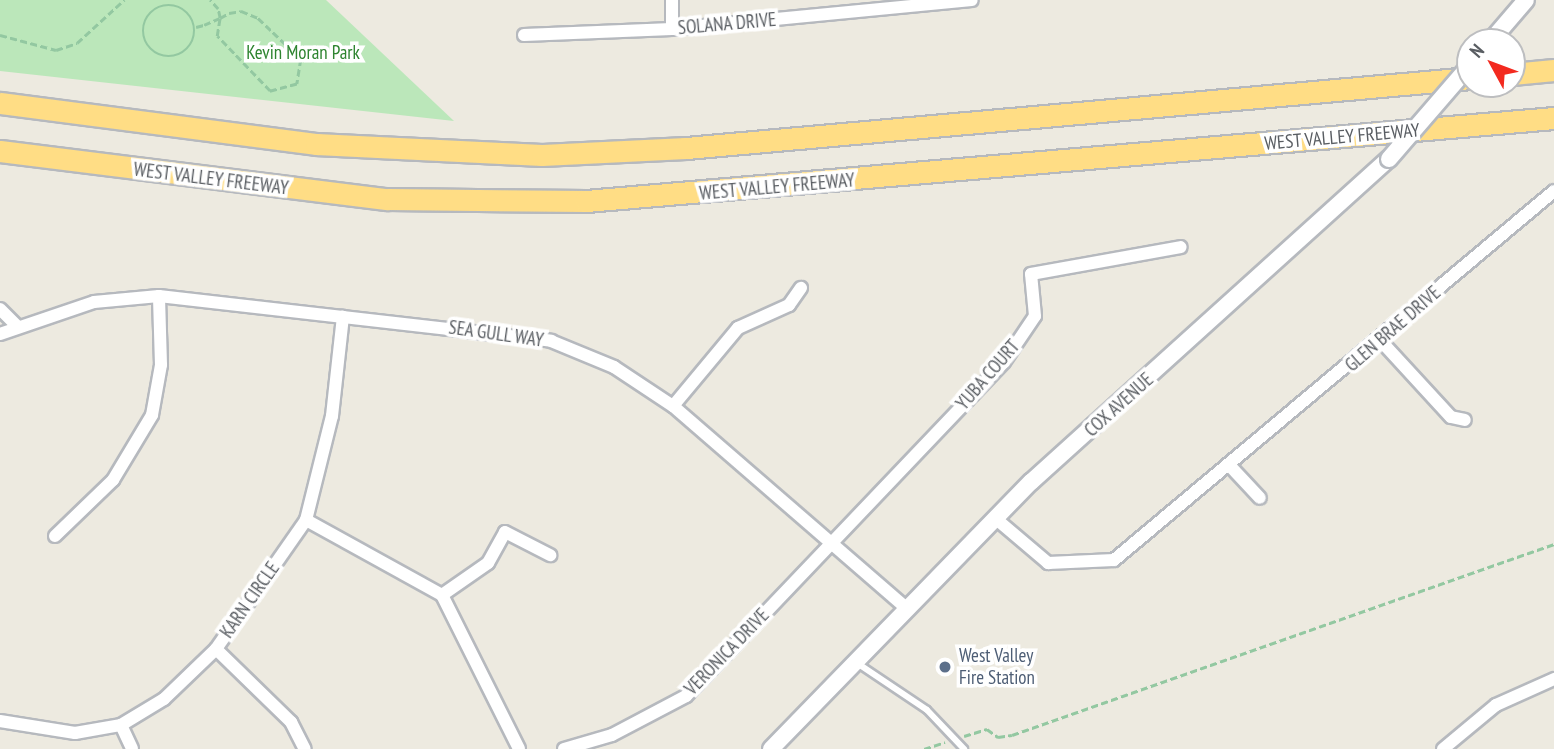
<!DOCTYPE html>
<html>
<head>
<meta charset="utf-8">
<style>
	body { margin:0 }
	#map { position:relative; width:1554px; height:749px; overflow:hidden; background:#edeae0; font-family:"PT Sans Narrow",sans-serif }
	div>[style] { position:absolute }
	.green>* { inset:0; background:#bbe7ba }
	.path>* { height:2.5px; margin-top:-1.25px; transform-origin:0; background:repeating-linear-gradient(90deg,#93c8a1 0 7px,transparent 0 10.5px) }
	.path>.ring { margin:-1.25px; padding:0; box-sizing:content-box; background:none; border:2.5px solid #93c8a1; border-radius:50% }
	.roads { filter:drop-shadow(2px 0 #b6b9be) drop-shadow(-2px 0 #b6b9be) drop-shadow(0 2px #b6b9be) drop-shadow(0 -2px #b6b9be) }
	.lane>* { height:6px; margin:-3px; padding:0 3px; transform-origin:3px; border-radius:3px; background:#fff }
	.street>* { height:12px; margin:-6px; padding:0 6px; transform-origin:6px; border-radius:6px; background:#fff }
	.secondary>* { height:16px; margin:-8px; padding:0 8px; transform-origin:8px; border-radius:8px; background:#fff }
	.highway>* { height:21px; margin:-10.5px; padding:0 10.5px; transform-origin:10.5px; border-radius:10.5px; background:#ffdd85 }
	.bridges { filter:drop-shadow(2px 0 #b6bac0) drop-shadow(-2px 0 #b6bac0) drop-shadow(0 2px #b6bac0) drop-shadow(0 -2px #b6bac0) }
	.secondary-bridge>* { height:16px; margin:-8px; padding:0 8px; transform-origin:8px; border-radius:8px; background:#fff }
	.dots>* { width:19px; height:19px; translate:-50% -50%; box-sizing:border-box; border:4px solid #fff; border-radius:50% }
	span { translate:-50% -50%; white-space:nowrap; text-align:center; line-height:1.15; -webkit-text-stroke:7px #fff; paint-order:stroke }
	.street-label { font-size:19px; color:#595d62 }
	.park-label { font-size:19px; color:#2e8430 }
	.service-label { font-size:19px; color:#4e5e75 }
	.left { translate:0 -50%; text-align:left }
	.north { position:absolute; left:1456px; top:28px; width:70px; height:70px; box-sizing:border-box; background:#fff; border:2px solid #bdbec0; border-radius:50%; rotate:311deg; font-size:19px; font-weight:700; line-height:28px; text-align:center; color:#595d62 }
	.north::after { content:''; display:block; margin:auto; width:24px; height:32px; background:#f32a1f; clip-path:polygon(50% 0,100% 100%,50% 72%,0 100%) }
</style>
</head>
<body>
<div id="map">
	<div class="green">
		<div style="clip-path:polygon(0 0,326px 0,454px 121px,0 71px)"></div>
	</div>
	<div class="path">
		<div class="ring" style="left:143px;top:5px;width:49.5px;height:49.5px"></div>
		<div style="left:196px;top:27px;width:8px;rotate:-14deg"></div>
		<div style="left:204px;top:25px;width:17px;rotate:-24deg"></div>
		<div style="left:220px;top:18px;width:10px;rotate:-29deg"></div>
		<div style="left:229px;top:13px;width:12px;rotate:-9deg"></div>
		<div style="left:241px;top:11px;width:18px;rotate:22deg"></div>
		<div style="left:258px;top:18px;width:59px;rotate:43.6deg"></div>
		<div style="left:301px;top:59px;width:25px;rotate:99deg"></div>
		<div style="left:297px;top:84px;width:28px;rotate:165deg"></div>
		<div style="left:270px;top:91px;width:76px;rotate:-133.9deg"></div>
		<div style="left:217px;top:36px;width:18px;rotate:-81deg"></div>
		<div style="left:220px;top:18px;width:9px;rotate:-103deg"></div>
		<div style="left:218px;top:9px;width:12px;rotate:-132deg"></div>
		<div style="left:0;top:35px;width:58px;rotate:15deg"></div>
		<div style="left:56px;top:50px;width:22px;rotate:-18deg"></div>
		<div style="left:77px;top:43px;width:64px;rotate:-42.5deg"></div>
		<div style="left:964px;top:736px;width:24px;rotate:-17deg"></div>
		<div style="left:987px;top:729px;width:14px;rotate:36deg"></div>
		<div style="left:998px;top:737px;width:14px;rotate:-8deg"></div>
		<div style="left:1012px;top:735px;width:575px;rotate:-19.41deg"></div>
		<div style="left:924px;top:749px;width:22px;rotate:-18deg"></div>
	</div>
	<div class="roads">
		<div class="lane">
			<div style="left:857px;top:663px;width:84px;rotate:33.9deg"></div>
			<div style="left:927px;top:710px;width:54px;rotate:46.5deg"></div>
		</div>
		<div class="street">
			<div style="left:672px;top:29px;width:29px;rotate:-90deg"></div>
			<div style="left:524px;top:35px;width:148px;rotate:-2.3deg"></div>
			<div style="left:672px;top:29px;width:301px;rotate:-5.5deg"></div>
			<div style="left:0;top:309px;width:23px;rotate:45deg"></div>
			<div style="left:0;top:334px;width:99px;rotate:-18.8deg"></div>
			<div style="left:94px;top:302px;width:65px;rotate:-5.3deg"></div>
			<div style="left:159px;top:296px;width:395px;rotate:6.5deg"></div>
			<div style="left:551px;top:341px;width:68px;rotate:22.4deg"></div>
			<div style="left:614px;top:367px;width:71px;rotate:33.5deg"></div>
			<div style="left:673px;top:406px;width:310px;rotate:40.9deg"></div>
			<div style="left:1381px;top:341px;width:103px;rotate:47.4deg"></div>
			<div style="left:1451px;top:417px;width:14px;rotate:12deg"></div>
			<div style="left:673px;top:406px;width:102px;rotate:-50.2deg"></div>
			<div style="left:738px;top:328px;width:56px;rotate:-24.3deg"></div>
			<div style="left:789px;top:305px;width:21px;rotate:-55deg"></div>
			<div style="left:1231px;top:467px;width:42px;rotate:46.9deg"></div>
			<div style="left:995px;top:518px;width:70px;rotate:40.3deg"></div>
			<div style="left:1048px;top:563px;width:66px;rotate:-2.6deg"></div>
			<div style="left:1114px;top:560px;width:574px;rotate:-39.98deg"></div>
			<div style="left:306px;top:520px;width:155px;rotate:28.9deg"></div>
			<div style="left:442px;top:595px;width:172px;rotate:63.4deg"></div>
			<div style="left:55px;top:536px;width:81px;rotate:-44deg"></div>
			<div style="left:113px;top:480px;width:76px;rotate:-59deg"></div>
			<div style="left:152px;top:415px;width:51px;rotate:-79.8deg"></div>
			<div style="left:161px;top:365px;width:69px;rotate:-91.7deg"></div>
			<div style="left:442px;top:595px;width:56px;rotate:-34.8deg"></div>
			<div style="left:488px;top:563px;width:35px;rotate:-61deg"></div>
			<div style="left:505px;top:532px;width:51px;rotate:27.1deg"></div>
			<div style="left:216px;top:649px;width:105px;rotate:44.2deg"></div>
			<div style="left:291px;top:722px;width:30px;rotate:63deg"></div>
			<div style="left:0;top:721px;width:76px;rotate:9.1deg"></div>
			<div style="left:75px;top:733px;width:47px;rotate:-9.9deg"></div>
			<div style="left:121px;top:725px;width:50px;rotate:-31.2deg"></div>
			<div style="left:164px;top:699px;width:72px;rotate:-43.9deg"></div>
			<div style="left:216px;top:649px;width:157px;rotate:-55.1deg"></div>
			<div style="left:306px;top:520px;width:107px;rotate:-76deg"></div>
			<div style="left:332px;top:416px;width:100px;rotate:-83.7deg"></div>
			<div style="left:121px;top:725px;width:26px;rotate:65deg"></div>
			<div style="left:564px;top:749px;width:50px;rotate:-16.3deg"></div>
			<div style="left:612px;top:735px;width:84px;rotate:-27.8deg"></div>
			<div style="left:686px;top:696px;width:461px;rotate:-46.4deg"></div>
			<div style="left:1004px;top:362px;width:55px;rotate:-56deg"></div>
			<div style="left:1035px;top:316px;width:42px;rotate:-95.4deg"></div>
			<div style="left:1031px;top:274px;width:152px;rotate:-10.2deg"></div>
			<div style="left:1443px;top:749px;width:69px;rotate:-39.7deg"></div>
			<div style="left:1496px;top:705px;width:64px;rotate:-24.1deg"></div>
		</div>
		<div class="secondary">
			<div style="left:1490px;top:42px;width:55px;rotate:-49.4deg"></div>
			<div style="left:771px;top:749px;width:373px;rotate:-45.8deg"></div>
			<div style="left:1031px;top:482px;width:482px;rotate:-42.1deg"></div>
		</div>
		<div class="highway">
			<div style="left:1512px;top:74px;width:42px;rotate:-5.4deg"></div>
			<div style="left:0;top:103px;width:319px;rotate:7.4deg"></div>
			<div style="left:316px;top:144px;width:226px;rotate:2.8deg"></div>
			<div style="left:542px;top:155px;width:144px;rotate:-2.8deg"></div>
			<div style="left:686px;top:148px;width:787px;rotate:-5.1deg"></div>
			<div style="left:0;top:151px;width:391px;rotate:7.1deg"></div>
			<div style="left:388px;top:199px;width:198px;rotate:0.6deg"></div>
			<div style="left:586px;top:201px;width:972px;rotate:-4.9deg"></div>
		</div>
	</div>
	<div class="bridges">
		<div class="secondary-bridge">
			<div style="left:1389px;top:159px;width:124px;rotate:-49.2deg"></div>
		</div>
	</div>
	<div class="dots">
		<div style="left:945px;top:667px;background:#5c6f8a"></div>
	</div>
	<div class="street-label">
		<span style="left:727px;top:24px;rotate:-5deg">SOLANA DRIVE</span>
		<span style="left:1342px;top:137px;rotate:-5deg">WEST VALLEY FREEWAY</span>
		<span style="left:211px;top:179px;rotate:7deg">WEST VALLEY FREEWAY</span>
		<span style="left:777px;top:187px;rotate:-5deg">WEST VALLEY FREEWAY</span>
		<span style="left:1393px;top:329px;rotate:-41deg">GLEN BRAE DRIVE</span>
		<span style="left:496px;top:334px;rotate:8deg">SEA GULL WAY</span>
		<span style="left:988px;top:375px;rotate:-49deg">YUBA COURT</span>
		<span style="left:1119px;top:405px;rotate:-42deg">COX AVENUE</span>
		<span style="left:250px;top:600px;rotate:-55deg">KARN CIRCLE</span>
		<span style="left:727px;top:652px;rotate:-46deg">VERONICA DRIVE</span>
	</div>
	<div class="park-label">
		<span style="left:303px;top:53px">Kevin Moran Park</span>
	</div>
	<div class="service-label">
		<span class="left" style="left:959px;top:667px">West Valley<br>Fire Station</span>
	</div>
	<div class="north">N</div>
</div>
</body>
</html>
